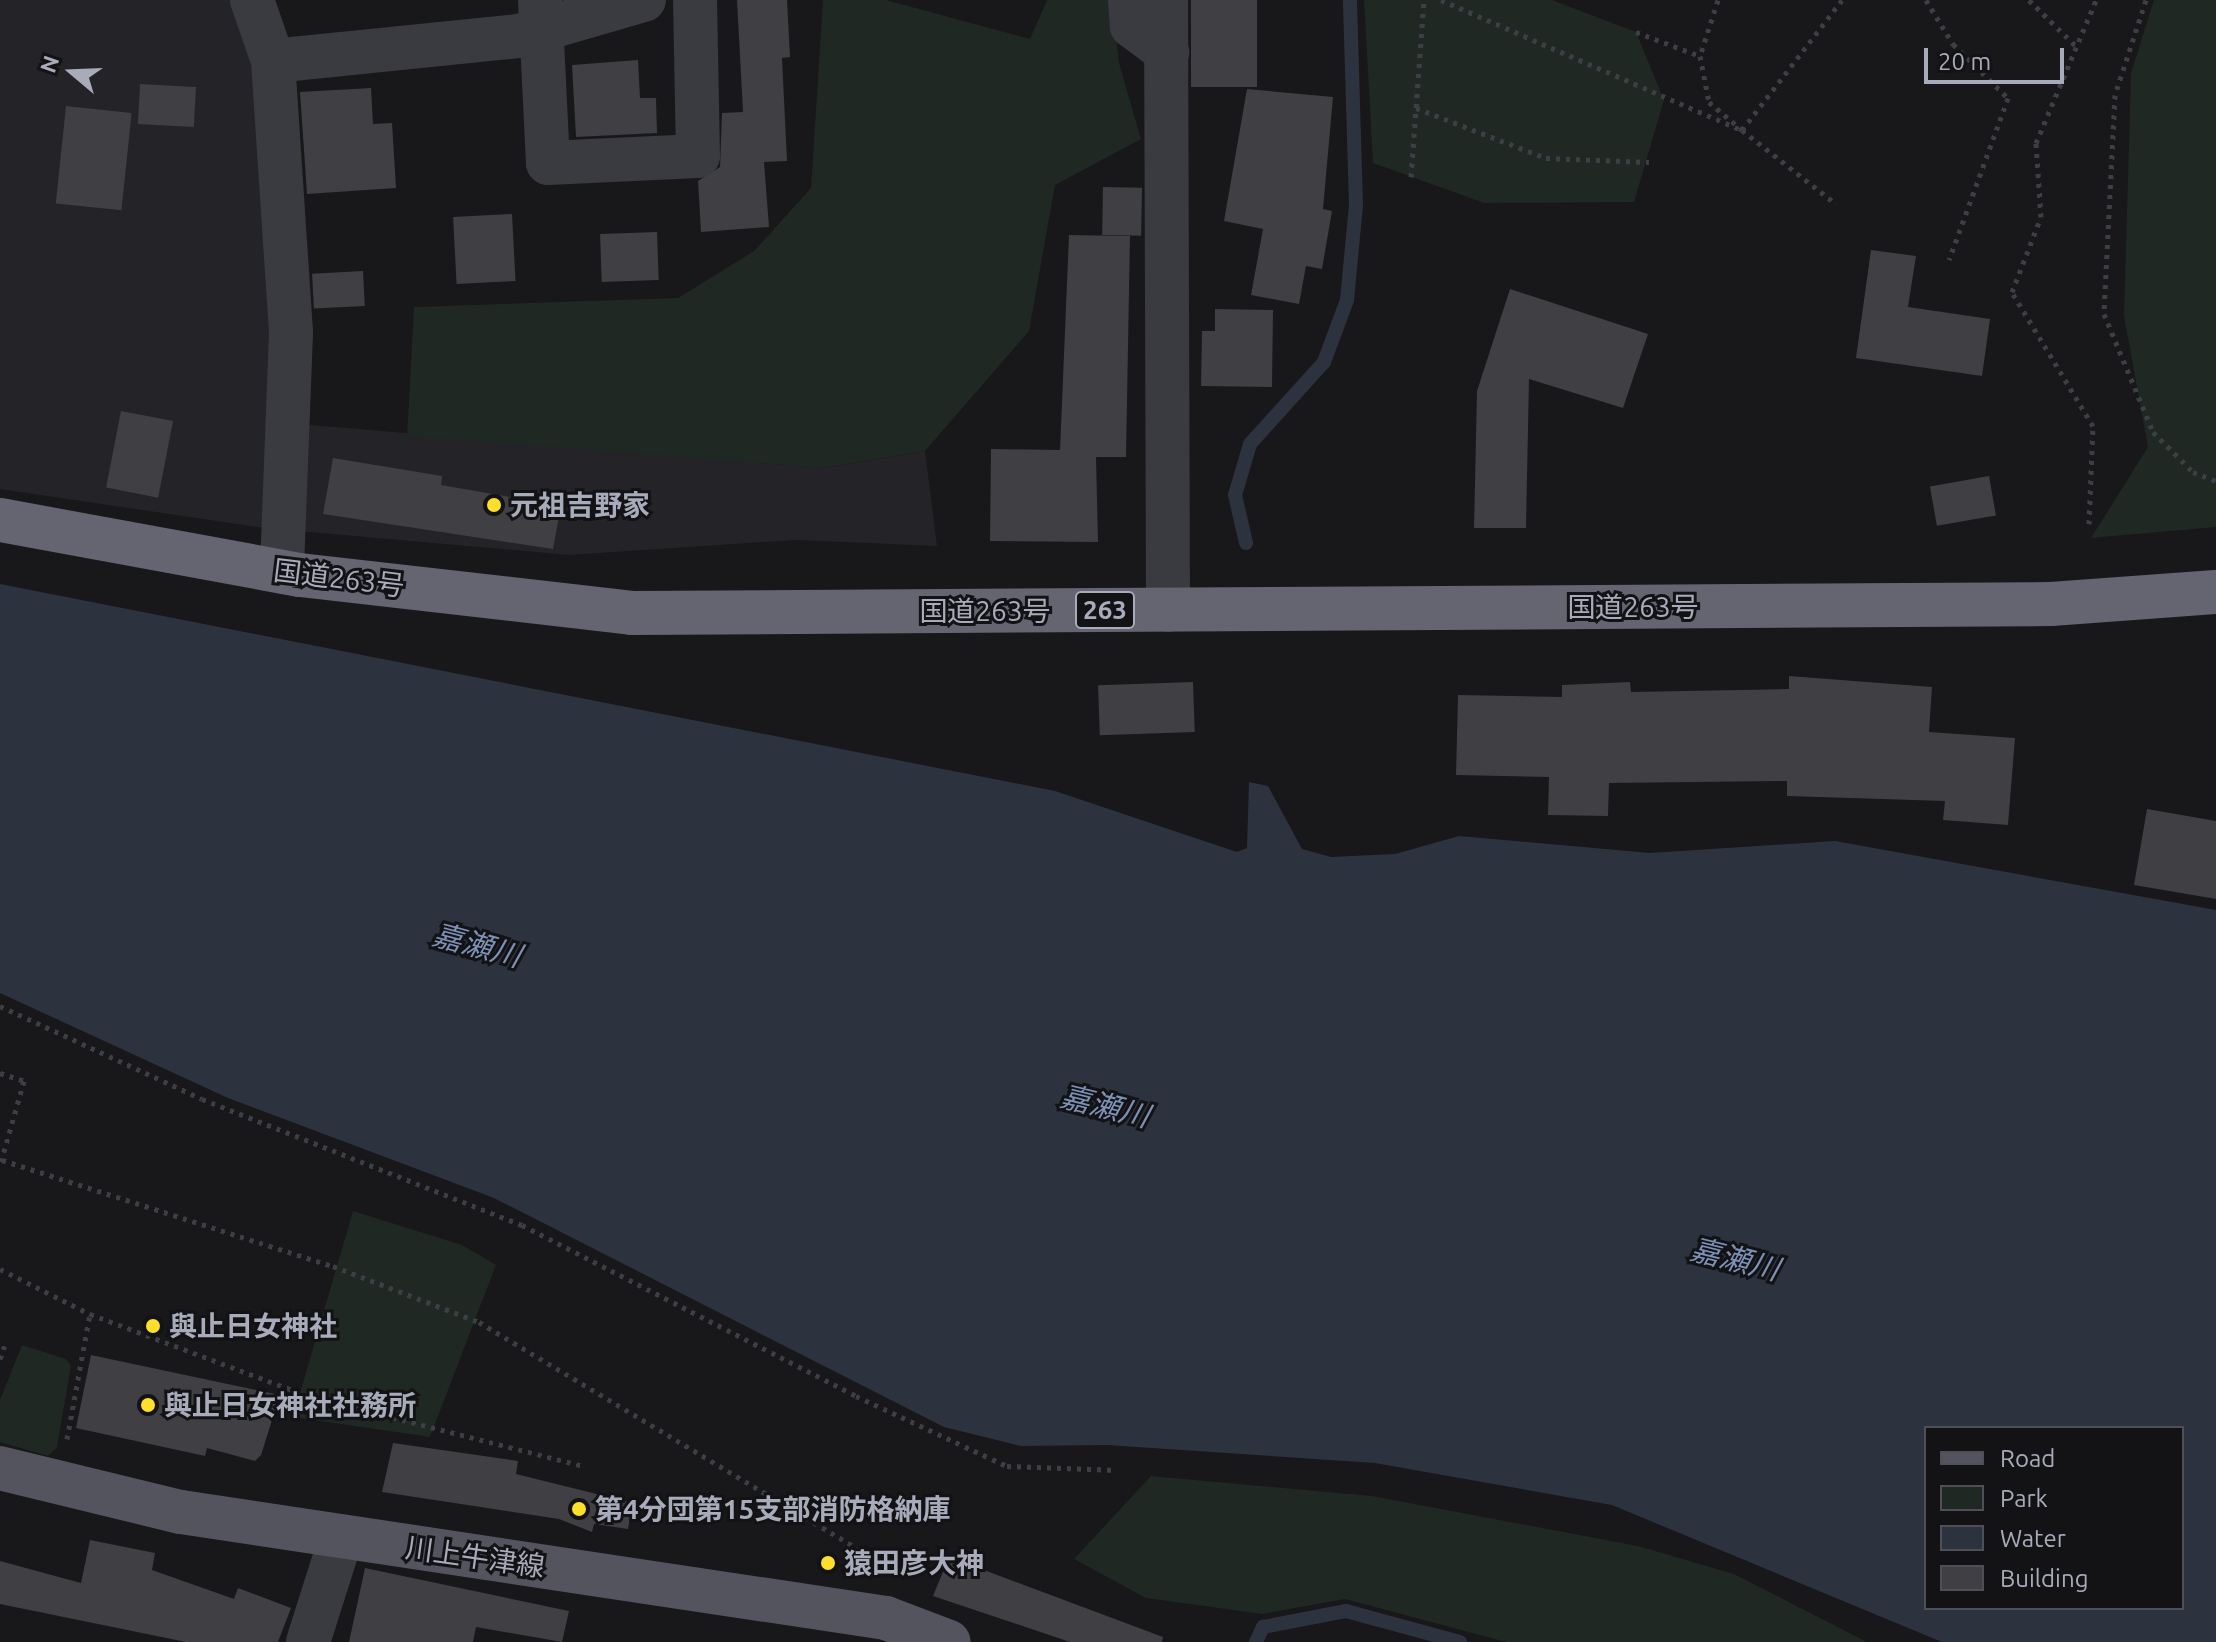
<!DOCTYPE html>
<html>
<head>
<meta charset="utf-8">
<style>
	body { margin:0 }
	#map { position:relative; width:2216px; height:1642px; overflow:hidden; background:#18171a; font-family:Ubuntu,"Noto Sans JP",sans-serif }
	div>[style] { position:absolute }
	.built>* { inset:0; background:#242327 }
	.green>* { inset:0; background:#1f2822 }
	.water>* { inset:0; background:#2c333f }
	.stream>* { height:14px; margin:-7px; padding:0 7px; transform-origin:7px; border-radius:7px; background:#2c333f }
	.building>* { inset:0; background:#3f3f44; transform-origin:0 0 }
	.path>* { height:5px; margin-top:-2.5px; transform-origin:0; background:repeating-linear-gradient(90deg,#3e3f46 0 4px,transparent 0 10px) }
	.minor>* { height:44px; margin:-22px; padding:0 22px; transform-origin:22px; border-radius:22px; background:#3a3a41 }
	.major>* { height:44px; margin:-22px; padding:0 22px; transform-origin:22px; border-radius:22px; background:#54545e }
	.highway>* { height:44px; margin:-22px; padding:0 22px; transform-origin:22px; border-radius:22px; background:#646570 }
	.dots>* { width:22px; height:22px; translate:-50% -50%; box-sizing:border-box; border:4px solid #131215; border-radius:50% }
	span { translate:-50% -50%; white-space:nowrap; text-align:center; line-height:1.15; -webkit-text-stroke:6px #131215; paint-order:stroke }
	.shield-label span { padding:2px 6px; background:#131215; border:2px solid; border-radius:6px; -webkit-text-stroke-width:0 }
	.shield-label { font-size:26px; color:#a8abba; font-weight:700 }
	.poi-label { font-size:28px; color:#a8abba; font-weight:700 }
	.left { translate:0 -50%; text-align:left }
	.street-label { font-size:28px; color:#a8abba }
	.water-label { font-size:30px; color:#7d91b7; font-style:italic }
	.legend { position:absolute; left:1924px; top:1426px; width:260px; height:184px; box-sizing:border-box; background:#131215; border:2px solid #4f4f57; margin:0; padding:10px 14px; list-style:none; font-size:24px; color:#a8abba }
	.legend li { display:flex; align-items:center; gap:16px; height:40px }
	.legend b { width:40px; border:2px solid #4f4f57 }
	.north { position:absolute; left:32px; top:32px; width:80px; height:80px; -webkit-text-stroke:6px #131215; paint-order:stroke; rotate:289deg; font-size:22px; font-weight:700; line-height:32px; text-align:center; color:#a8abba }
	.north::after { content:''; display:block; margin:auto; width:28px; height:36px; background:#a8abba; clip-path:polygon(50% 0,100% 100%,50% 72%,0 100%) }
	.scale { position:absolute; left:1924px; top:48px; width:140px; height:36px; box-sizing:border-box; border:4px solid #a8abba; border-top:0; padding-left:10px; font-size:24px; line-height:28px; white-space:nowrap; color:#a8abba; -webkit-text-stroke:6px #131215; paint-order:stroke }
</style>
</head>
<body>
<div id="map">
	<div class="built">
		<div style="clip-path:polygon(0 0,233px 0,260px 83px,275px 422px,823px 468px,925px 451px,937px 546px,796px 540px,569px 555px,264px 528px,0 489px)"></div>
	</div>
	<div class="green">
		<div style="clip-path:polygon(823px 0,886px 0,1030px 39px,1047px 0,1112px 0,1119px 63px,1141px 139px,1055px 185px,1029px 331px,925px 451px,823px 468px,407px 436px,414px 307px,678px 298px,754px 251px,811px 188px)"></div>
		<div style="clip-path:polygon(1364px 0,1552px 0,1636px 32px,1664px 100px,1634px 202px,1484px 203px,1373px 163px)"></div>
		<div style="clip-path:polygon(2154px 0,2216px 0,2216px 527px,2091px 538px,2148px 447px,2124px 316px,2131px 73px)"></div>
		<div style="clip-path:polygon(353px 1211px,462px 1245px,496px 1265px,430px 1437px,293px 1417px)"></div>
		<div style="clip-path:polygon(22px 1345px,66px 1359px,71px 1366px,57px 1447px,48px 1456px,0 1442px,0 1400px)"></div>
		<div style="clip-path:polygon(1151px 1476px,1372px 1496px,1638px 1546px,1734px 1574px,1867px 1642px,1506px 1642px,1345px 1599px,1262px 1614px,1146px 1598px,1074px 1559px)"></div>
	</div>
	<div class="water">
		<div style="clip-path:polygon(evenodd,0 584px,1055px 791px,1237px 852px,1247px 848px,1249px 782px,1268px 786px,1302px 849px,1331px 857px,1395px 854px,1459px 836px,1650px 853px,1835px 841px,2216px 910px,2216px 1642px,1942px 1642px,1612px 1505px,1375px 1463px,1107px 1445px,1021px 1446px,944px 1427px,494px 1198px,228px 1098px,0 993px,0 584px,1926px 1428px,2182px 1428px,2182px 1608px,1926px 1608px,1926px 1428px)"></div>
	</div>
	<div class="stream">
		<div style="left:1246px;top:543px;width:49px;rotate:-102.9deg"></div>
		<div style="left:1235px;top:495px;width:53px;rotate:-73.6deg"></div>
		<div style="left:1250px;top:444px;width:110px;rotate:-47.9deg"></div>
		<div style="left:1324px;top:362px;width:66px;rotate:-69.6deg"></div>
		<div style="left:1347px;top:300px;width:95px;rotate:-84.6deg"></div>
		<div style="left:1356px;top:205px;width:205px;rotate:-91.7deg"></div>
		<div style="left:1256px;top:1642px;width:17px;rotate:-65deg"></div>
		<div style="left:1263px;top:1627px;width:85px;rotate:-10.9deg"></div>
		<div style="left:1346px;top:1611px;width:118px;rotate:15.2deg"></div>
	</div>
	<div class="building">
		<div style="clip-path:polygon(737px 0,787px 0,790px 57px,782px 58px,787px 161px,764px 162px,769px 227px,701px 232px,698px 181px,720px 167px,722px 113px,743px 112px)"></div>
		<div style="left:1191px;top:0;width:66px;height:87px"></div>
		<div style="clip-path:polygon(638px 60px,640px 98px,656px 98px,657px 133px,576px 137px,572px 65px)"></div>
		<div style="left:140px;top:84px;width:56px;height:40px;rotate:3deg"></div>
		<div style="clip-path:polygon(371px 88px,373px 124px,392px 123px,396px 188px,307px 194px,300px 92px)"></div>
		<div style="clip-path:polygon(1247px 89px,1333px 97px,1323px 209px,1332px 211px,1322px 269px,1306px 266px,1299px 304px,1251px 295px,1263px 229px,1224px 221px)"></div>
		<div style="left:66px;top:106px;width:66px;height:98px;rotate:6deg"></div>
		<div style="left:1103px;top:187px;width:39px;height:48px;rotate:1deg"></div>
		<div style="left:512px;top:214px;width:67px;height:59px;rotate:87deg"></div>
		<div style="left:657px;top:232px;width:48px;height:57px;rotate:88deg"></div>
		<div style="clip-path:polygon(1069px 235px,1130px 236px,1126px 457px,1096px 457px,1098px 542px,990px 541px,991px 449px,1060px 450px)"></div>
		<div style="clip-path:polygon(1871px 250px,1916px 256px,1908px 307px,1990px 319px,1982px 376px,1856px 358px)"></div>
		<div style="left:363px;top:271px;width:35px;height:51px;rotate:87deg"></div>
		<div style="clip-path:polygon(1510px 289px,1648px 334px,1623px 408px,1529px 379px,1526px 528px,1474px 528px,1477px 391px)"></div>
		<div style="clip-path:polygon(1215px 309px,1273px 310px,1272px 387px,1201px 386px,1202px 331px,1215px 331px)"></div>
		<div style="left:121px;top:411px;width:53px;height:78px;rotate:11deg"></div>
		<div style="clip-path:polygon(333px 458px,442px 476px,441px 485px,561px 506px,553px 549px,323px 514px)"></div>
		<div style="left:1989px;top:476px;width:40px;height:60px;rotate:80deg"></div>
		<div style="clip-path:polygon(1789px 676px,1932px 687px,1929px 732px,2015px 738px,2008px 825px,1943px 820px,1945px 801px,1787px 796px,1787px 781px,1609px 783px,1608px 816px,1548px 815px,1549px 777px,1456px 775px,1458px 695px,1562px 697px,1562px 685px,1630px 682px,1631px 692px,1789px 689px)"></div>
		<div style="left:1193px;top:682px;width:50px;height:95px;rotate:88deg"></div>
		<div style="clip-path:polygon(2147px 809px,2216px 821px,2216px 899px,2134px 885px)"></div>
		<div style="clip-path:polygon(91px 1355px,280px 1395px,261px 1455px,255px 1461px,207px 1448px,205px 1456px,76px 1428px)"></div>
		<div style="clip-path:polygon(393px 1443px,518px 1461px,516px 1474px,633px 1503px,628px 1529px,594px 1524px,592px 1532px,559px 1519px,382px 1492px)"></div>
		<div style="clip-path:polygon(90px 1540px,155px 1553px,152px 1570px,234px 1599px,238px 1588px,291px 1608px,278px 1642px,186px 1642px,0 1604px,0 1561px,81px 1583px)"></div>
		<div style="clip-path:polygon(949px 1557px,1163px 1637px,1162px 1642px,1070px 1642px,933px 1596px)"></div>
		<div style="clip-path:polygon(365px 1568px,569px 1611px,562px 1642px,476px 1627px,473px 1642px,349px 1642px)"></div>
	</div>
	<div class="path">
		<div style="left:1441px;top:0;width:328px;rotate:23.4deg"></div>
		<div style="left:1742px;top:130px;width:120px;rotate:38.2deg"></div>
		<div style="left:1718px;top:0;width:59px;rotate:107.8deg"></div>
		<div style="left:1700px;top:56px;width:47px;rotate:78.9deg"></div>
		<div style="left:1709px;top:102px;width:43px;rotate:40.3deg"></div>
		<div style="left:1742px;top:130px;width:164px;rotate:-52.4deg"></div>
		<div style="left:1926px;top:0;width:52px;rotate:58.5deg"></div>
		<div style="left:1953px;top:44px;width:77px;rotate:44.5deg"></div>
		<div style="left:2008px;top:98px;width:172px;rotate:110deg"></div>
		<div style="left:2029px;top:0;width:66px;rotate:44.4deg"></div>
		<div style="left:2146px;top:0;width:100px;rotate:108.1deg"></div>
		<div style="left:2115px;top:95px;width:219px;rotate:92.9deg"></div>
		<div style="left:2104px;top:314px;width:128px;rotate:67.4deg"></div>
		<div style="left:2153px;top:432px;width:57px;rotate:45deg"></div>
		<div style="left:2193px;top:472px;width:25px;rotate:21deg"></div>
		<div style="left:1636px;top:32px;width:68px;rotate:20.6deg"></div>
		<div style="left:1416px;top:108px;width:139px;rotate:21deg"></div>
		<div style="left:1546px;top:158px;width:103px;rotate:2.2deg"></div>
		<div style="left:1411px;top:177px;width:177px;rotate:-85.8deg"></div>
		<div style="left:2089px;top:524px;width:98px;rotate:-87.7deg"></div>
		<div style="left:2093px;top:426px;width:157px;rotate:-121.2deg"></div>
		<div style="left:2012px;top:292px;width:80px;rotate:-68.9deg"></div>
		<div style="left:2041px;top:217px;width:74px;rotate:-93.9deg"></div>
		<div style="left:2036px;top:143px;width:155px;rotate:-67.2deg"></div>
		<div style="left:0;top:1006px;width:222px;rotate:24.7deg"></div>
		<div style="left:202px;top:1099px;width:344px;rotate:21.5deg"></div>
		<div style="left:522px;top:1225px;width:375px;rotate:27.1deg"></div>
		<div style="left:856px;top:1396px;width:166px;rotate:24.9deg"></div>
		<div style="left:1007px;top:1466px;width:110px;rotate:2.1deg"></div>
		<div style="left:0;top:1073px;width:25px;rotate:18deg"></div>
		<div style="left:24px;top:1081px;width:87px;rotate:105.9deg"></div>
		<div style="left:2px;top:1160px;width:348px;rotate:17.8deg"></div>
		<div style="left:333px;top:1266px;width:156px;rotate:21deg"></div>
		<div style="left:479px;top:1322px;width:483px;rotate:30.9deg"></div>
		<div style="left:0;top:1269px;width:101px;rotate:26.6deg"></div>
		<div style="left:90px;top:1314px;width:230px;rotate:20.6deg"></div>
		<div style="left:305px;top:1395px;width:284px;rotate:14.3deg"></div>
		<div style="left:0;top:1359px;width:18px;rotate:-71deg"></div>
		<div style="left:67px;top:1439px;width:127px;rotate:-79.6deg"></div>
	</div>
	<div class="minor">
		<div style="left:252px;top:0;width:65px;rotate:71deg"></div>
		<div style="left:273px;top:61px;width:273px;rotate:86.2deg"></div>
		<div style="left:291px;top:333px;width:239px;rotate:92.2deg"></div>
		<div style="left:540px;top:0;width:163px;rotate:87.2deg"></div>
		<div style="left:548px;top:163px;width:150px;rotate:-2.7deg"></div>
		<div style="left:698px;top:156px;width:156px;rotate:-91.1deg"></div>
		<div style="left:1130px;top:0;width:26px;rotate:86deg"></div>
		<div style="left:1132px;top:26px;width:44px;rotate:36.6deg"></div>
		<div style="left:1166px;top:0;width:610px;rotate:89.81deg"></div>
		<div style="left:273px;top:61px;width:247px;rotate:-5.8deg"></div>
		<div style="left:519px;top:36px;width:130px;rotate:-16.1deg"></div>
		<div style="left:308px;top:1642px;width:109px;rotate:-72.4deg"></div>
	</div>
	<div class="major">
		<div style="left:0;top:1468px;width:186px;rotate:13.7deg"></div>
		<div style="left:181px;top:1512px;width:713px;rotate:8.55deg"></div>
		<div style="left:886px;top:1618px;width:67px;rotate:20.9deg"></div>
	</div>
	<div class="highway">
		<div style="left:0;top:520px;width:305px;rotate:10.4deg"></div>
		<div style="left:300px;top:575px;width:334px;rotate:6.5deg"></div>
		<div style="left:632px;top:613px;width:1419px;rotate:-0.36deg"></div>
		<div style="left:2051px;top:604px;width:165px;rotate:-4.2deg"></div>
	</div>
	<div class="dots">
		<div style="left:494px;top:505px;background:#fedf2b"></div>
		<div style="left:153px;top:1326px;background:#fedf2b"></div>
		<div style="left:148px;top:1405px;background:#fedf2b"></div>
		<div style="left:579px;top:1509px;background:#fedf2b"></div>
		<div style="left:828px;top:1563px;background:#fedf2b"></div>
	</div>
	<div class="shield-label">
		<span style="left:1105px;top:610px">263</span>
	</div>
	<div class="poi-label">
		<span class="left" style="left:510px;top:505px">元祖吉野家</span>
		<span class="left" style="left:169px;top:1326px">與止日女神社</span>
		<span class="left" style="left:164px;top:1405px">與止日女神社社務所</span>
		<span class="left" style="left:595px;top:1509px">第4分団第15支部消防格納庫</span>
		<span class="left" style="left:844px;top:1563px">猿田彦大神</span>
	</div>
	<div class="street-label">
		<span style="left:339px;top:578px;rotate:7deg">国道263号</span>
		<span style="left:1633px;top:607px">国道263号</span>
		<span style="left:985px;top:611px">国道263号</span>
		<span style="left:475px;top:1557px;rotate:8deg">川上牛津線</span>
	</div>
	<div class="water-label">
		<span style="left:477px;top:945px;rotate:15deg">嘉瀬川</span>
		<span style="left:1105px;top:1106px;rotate:14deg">嘉瀬川</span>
		<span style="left:1735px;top:1259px;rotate:14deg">嘉瀬川</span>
	</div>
	<ul class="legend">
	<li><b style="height:10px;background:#54545e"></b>Road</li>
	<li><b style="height:22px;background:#1f2822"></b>Park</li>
	<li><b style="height:22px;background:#2c333f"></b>Water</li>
	<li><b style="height:22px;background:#3f3f44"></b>Building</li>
	</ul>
	<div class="north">N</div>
	<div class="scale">20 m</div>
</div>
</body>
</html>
